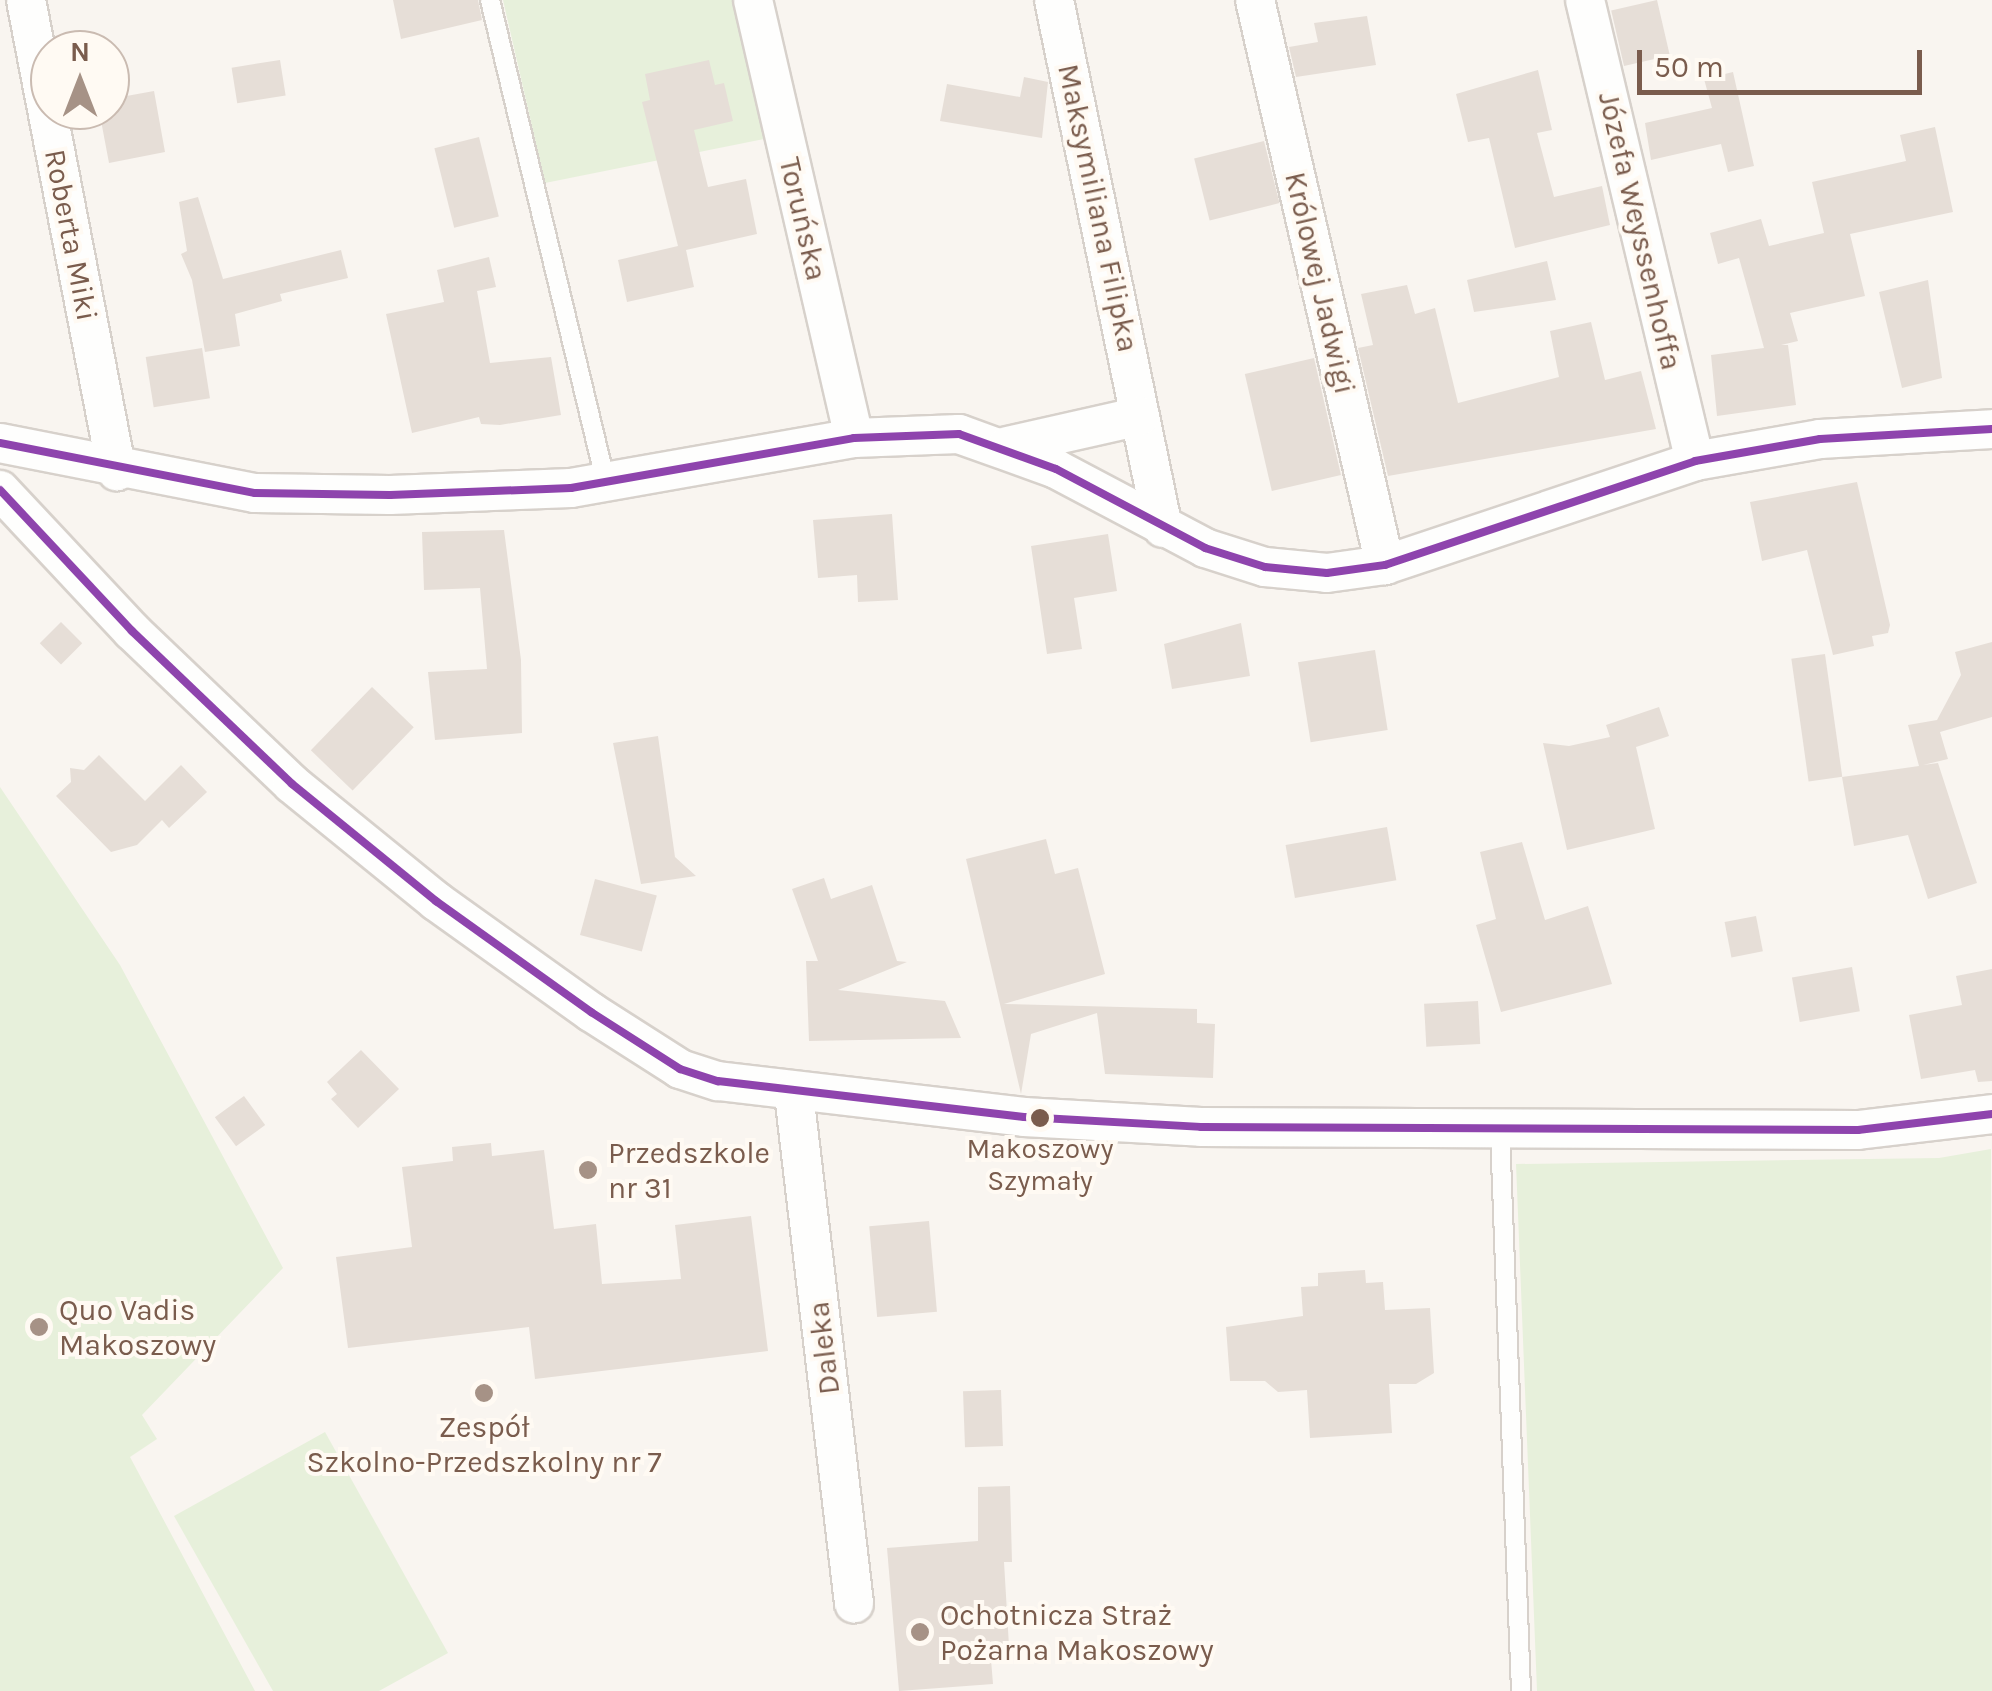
<!DOCTYPE html>
<html>
<head>
<meta charset="utf-8">
<style>
	body { margin:0 }
	#map { position:relative; width:1992px; height:1691px; overflow:hidden; background:#f9f5f0; font-family:Karla,sans-serif }
	div>[style] { position:absolute }
	.green>* { inset:0; background:#e7f0db }
	.building>* { inset:0; background:#e6ded7; transform-origin:0 0 }
	.roads { filter:drop-shadow(2px 0 #d7d1cb) drop-shadow(-2px 0 #d7d1cb) drop-shadow(0 2px #d7d1cb) drop-shadow(0 -2px #d7d1cb) }
	.lane>* { height:18px; margin:-9px; padding:0 9px; transform-origin:9px; border-radius:9px; background:#fefefd }
	.street>* { height:38px; margin:-19px; padding:0 19px; transform-origin:19px; border-radius:19px; background:#fefefd }
	.bus-1>* { height:8px; margin:-4px; padding:0 4px; transform-origin:4px; border-radius:4px; background:#8e44ad }
	.dots>* { width:28px; height:28px; translate:-50% -50%; box-sizing:border-box; border:5px solid #fffaf3; border-radius:50% }
	span { translate:-50% -50%; white-space:nowrap; text-align:center; line-height:1.15; -webkit-text-stroke:8px #fffaf3; paint-order:stroke }
	.bus-label { font-size:28px; color:#7a5c4d }
	.street-label { font-size:30px; color:#7a5c4d }
	.poi-label { font-size:30px; color:#7a5c4d }
	.left { translate:0 -50%; text-align:left }
	.north { position:absolute; left:30px; top:30px; width:100px; height:100px; box-sizing:border-box; background:#fffaf3; border:2px solid #cabbb1; border-radius:50%; rotate:0deg; font-size:28px; font-weight:700; line-height:40px; text-align:center; color:#7a5c4d }
	.north::after { content:''; display:block; margin:auto; width:35px; height:45px; background:#a69286; clip-path:polygon(50% 0,100% 100%,50% 72%,0 100%) }
	.scale { position:absolute; left:1637px; top:50px; width:285px; height:45px; box-sizing:border-box; border:5px solid #7a5c4d; border-top:0; padding-left:12px; font-size:30px; line-height:35px; white-space:nowrap; color:#7a5c4d; -webkit-text-stroke:8px #fffaf3; paint-order:stroke }
</style>
</head>
<body>
<div id="map">
	<div class="green">
		<div style="clip-path:polygon(503px 0,732px 0,764px 139px,545px 183px)"></div>
		<div style="clip-path:polygon(0 787px,120px 965px,283px 1268px,142px 1415px,157px 1439px,130px 1457px,255px 1691px,0 1691px)"></div>
		<div style="clip-path:polygon(1991px 1149px,1992px 1691px,1537px 1691px,1516px 1164px,1939px 1158px)"></div>
		<div style="clip-path:polygon(325px 1432px,448px 1653px,379px 1691px,273px 1691px,174px 1516px)"></div>
	</div>
	<div class="building">
		<div style="clip-path:polygon(393px 0,478px 0,482px 20px,401px 39px)"></div>
		<div style="left:1657px;top:0;width:57px;height:47px;rotate:77deg"></div>
		<div style="clip-path:polygon(1367px 16px,1376px 65px,1296px 77px,1289px 47px,1318px 42px,1314px 23px)"></div>
		<div style="left:280px;top:60px;width:36px;height:49px;rotate:81deg"></div>
		<div style="clip-path:polygon(709px 60px,715px 85px,724px 83px,733px 121px,694px 130px,708px 187px,746px 179px,757px 234px,686px 250px,694px 287px,627px 302px,618px 260px,678px 246px,642px 102px,650px 100px,645px 74px)"></div>
		<div style="clip-path:polygon(1538px 70px,1552px 130px,1537px 133px,1554px 197px,1602px 186px,1610px 225px,1515px 248px,1489px 138px,1468px 142px,1456px 94px)"></div>
		<div style="clip-path:polygon(1733px 72px,1754px 166px,1728px 172px,1721px 144px,1651px 160px,1645px 123px,1712px 108px,1704px 79px)"></div>
		<div style="clip-path:polygon(1024px 77px,1048px 82px,1042px 138px,940px 121px,947px 84px,1020px 97px)"></div>
		<div style="clip-path:polygon(154px 91px,165px 152px,109px 163px,99px 110px,110px 110px,110px 99px)"></div>
		<div style="clip-path:polygon(1935px 127px,1953px 212px,1850px 234px,1865px 296px,1790px 313px,1798px 341px,1781px 345px,1788px 345px,1796px 405px,1717px 416px,1711px 355px,1764px 348px,1739px 258px,1718px 264px,1710px 233px,1761px 219px,1769px 246px,1824px 233px,1812px 182px,1906px 161px,1900px 135px)"></div>
		<div style="left:479px;top:137px;width:82px;height:46px;rotate:76deg"></div>
		<div style="left:1264px;top:141px;width:64px;height:72px;rotate:76deg"></div>
		<div style="clip-path:polygon(198px 197px,223px 279px,341px 250px,348px 278px,280px 294px,282px 301px,235px 314px,240px 346px,205px 352px,192px 280px,181px 254px,187px 251px,179px 202px)"></div>
		<div style="clip-path:polygon(489px 257px,496px 287px,477px 291px,490px 363px,551px 357px,561px 415px,500px 425px,481px 424px,479px 417px,412px 433px,386px 314px,444px 302px,437px 270px)"></div>
		<div style="clip-path:polygon(1547px 261px,1556px 300px,1474px 312px,1467px 280px)"></div>
		<div style="clip-path:polygon(1928px 280px,1942px 378px,1902px 388px,1879px 292px)"></div>
		<div style="clip-path:polygon(1407px 285px,1415px 314px,1435px 308px,1458px 403px,1559px 377px,1550px 331px,1591px 322px,1605px 380px,1641px 371px,1656px 429px,1388px 476px,1358px 348px,1373px 345px,1361px 294px)"></div>
		<div style="left:202px;top:348px;width:51px;height:57px;rotate:81deg"></div>
		<div style="left:1314px;top:358px;width:120px;height:71px;rotate:77deg"></div>
		<div style="clip-path:polygon(1857px 482px,1890px 625px,1888px 633px,1872px 636px,1874px 646px,1833px 655px,1807px 550px,1762px 561px,1750px 502px)"></div>
		<div style="clip-path:polygon(892px 514px,898px 600px,858px 602px,857px 575px,818px 578px,813px 520px)"></div>
		<div style="clip-path:polygon(504px 530px,521px 660px,522px 733px,435px 740px,428px 672px,487px 669px,480px 588px,424px 590px,422px 532px)"></div>
		<div style="clip-path:polygon(1108px 534px,1117px 591px,1074px 598px,1082px 649px,1047px 654px,1031px 546px)"></div>
		<div style="left:61px;top:622px;width:30px;height:30px;rotate:45deg"></div>
		<div style="clip-path:polygon(1241px 623px,1250px 676px,1172px 689px,1164px 644px)"></div>
		<div style="clip-path:polygon(1992px 642px,1992px 717px,1940px 732px,1948px 759px,1923px 765px,1938px 763px,1977px 883px,1928px 899px,1908px 835px,1854px 846px,1842px 777px,1919px 766px,1908px 725px,1937px 720px,1961px 675px,1955px 652px)"></div>
		<div style="left:1375px;top:650px;width:81px;height:78px;rotate:81deg"></div>
		<div style="left:1825px;top:654px;width:124px;height:34px;rotate:82deg"></div>
		<div style="left:372px;top:687px;width:58px;height:88px;rotate:44deg"></div>
		<div style="clip-path:polygon(1659px 707px,1669px 736px,1636px 747px,1655px 829px,1567px 850px,1543px 743px,1569px 746px,1610px 737px,1606px 725px)"></div>
		<div style="clip-path:polygon(658px 736px,675px 857px,696px 876px,641px 884px,613px 743px)"></div>
		<div style="clip-path:polygon(99px 755px,145px 801px,181px 765px,207px 792px,169px 828px,162px 820px,137px 845px,111px 852px,56px 796px,71px 782px,70px 768px,84px 770px)"></div>
		<div style="left:1387px;top:827px;width:54px;height:103px;rotate:80deg"></div>
		<div style="clip-path:polygon(1046px 839px,1055px 874px,1078px 868px,1105px 974px,1004px 1004px,1197px 1009px,1197px 1023px,1215px 1024px,1213px 1078px,1105px 1074px,1097px 1013px,1031px 1034px,1021px 1094px,966px 859px)"></div>
		<div style="clip-path:polygon(1522px 842px,1545px 920px,1588px 906px,1612px 984px,1501px 1012px,1476px 925px,1496px 919px,1480px 852px)"></div>
		<div style="clip-path:polygon(824px 878px,831px 899px,872px 885px,897px 961px,907px 962px,838px 990px,945px 1001px,961px 1038px,809px 1041px,806px 961px,818px 961px,792px 889px)"></div>
		<div style="left:595px;top:879px;width:64px;height:58px;rotate:15deg"></div>
		<div style="left:1756px;top:916px;width:36px;height:32px;rotate:79deg"></div>
		<div style="left:1852px;top:967px;width:45px;height:61px;rotate:80deg"></div>
		<div style="clip-path:polygon(1992px 969px,1992px 1081px,1978px 1082px,1975px 1070px,1921px 1079px,1909px 1015px,1962px 1005px,1956px 976px)"></div>
		<div style="left:1478px;top:1001px;width:43px;height:54px;rotate:87deg"></div>
		<div style="clip-path:polygon(361px 1050px,399px 1089px,358px 1128px,331px 1099px,337px 1094px,327px 1082px)"></div>
		<div style="left:244px;top:1096px;width:36px;height:36px;rotate:54deg"></div>
		<div style="clip-path:polygon(491px 1143px,492px 1156px,544px 1150px,554px 1229px,596px 1224px,602px 1284px,681px 1279px,675px 1225px,751px 1216px,768px 1351px,535px 1379px,529px 1327px,348px 1348px,336px 1257px,412px 1247px,402px 1167px,453px 1161px,452px 1147px)"></div>
		<div style="left:929px;top:1221px;width:91px;height:60px;rotate:85deg"></div>
		<div style="clip-path:polygon(1365px 1270px,1366px 1283px,1383px 1282px,1385px 1310px,1430px 1308px,1434px 1373px,1416px 1384px,1389px 1384px,1392px 1433px,1310px 1438px,1307px 1390px,1278px 1392px,1265px 1381px,1230px 1381px,1226px 1327px,1303px 1316px,1301px 1287px,1318px 1286px,1318px 1273px)"></div>
		<div style="left:1001px;top:1390px;width:56px;height:38px;rotate:88deg"></div>
		<div style="clip-path:polygon(1010px 1486px,1012px 1562px,1004px 1562px,1009px 1646px,990px 1647px,993px 1684px,899px 1691px,887px 1548px,978px 1541px,978px 1487px)"></div>
	</div>
	<div class="roads">
		<div class="lane">
			<div style="left:490px;top:0;width:497px;rotate:76.5deg"></div>
			<div style="left:1500px;top:1132px;width:559px;rotate:87.85deg"></div>
		</div>
		<div class="street">
			<div style="left:26px;top:0;width:480px;rotate:79.1deg"></div>
			<div style="left:753px;top:0;width:449px;rotate:77deg"></div>
			<div style="left:1054px;top:0;width:539px;rotate:78.34deg"></div>
			<div style="left:1255px;top:0;width:580px;rotate:77.04deg"></div>
			<div style="left:1585px;top:0;width:474px;rotate:76.6deg"></div>
			<div style="left:0;top:443px;width:260px;rotate:11.1deg"></div>
			<div style="left:255px;top:493px;width:135px;rotate:0.8deg"></div>
			<div style="left:390px;top:495px;width:181px;rotate:-2.2deg"></div>
			<div style="left:571px;top:488px;width:287px;rotate:-10deg"></div>
			<div style="left:854px;top:438px;width:105px;rotate:-2.2deg"></div>
			<div style="left:959px;top:434px;width:103px;rotate:19.8deg"></div>
			<div style="left:1056px;top:469px;width:169px;rotate:27.9deg"></div>
			<div style="left:1205px;top:548px;width:63px;rotate:17.6deg"></div>
			<div style="left:1265px;top:567px;width:62px;rotate:5.5deg"></div>
			<div style="left:1327px;top:573px;width:59px;rotate:-7.9deg"></div>
			<div style="left:1385px;top:565px;width:327px;rotate:-18.5deg"></div>
			<div style="left:1695px;top:461px;width:127px;rotate:-10deg"></div>
			<div style="left:1820px;top:439px;width:172px;rotate:-3.3deg"></div>
			<div style="left:1007px;top:446px;width:136px;rotate:-12.7deg"></div>
			<div style="left:0;top:490px;width:193px;rotate:46.9deg"></div>
			<div style="left:132px;top:631px;width:221px;rotate:43.7deg"></div>
			<div style="left:292px;top:784px;width:186px;rotate:39.1deg"></div>
			<div style="left:436px;top:901px;width:191px;rotate:35.6deg"></div>
			<div style="left:591px;top:1012px;width:106px;rotate:32.6deg"></div>
			<div style="left:680px;top:1069px;width:40px;rotate:18deg"></div>
			<div style="left:718px;top:1081px;width:308px;rotate:6.7deg"></div>
			<div style="left:1024px;top:1117px;width:177px;rotate:3.2deg"></div>
			<div style="left:1201px;top:1127px;width:657px;rotate:0.26deg"></div>
			<div style="left:1858px;top:1130px;width:135px;rotate:-6.8deg"></div>
			<div style="left:794px;top:1094px;width:513px;rotate:83.28deg"></div>
		</div>
	</div>
	<div class="bus-1">
		<div style="left:0;top:443px;width:260px;rotate:11.1deg"></div>
		<div style="left:255px;top:493px;width:135px;rotate:0.8deg"></div>
		<div style="left:390px;top:495px;width:181px;rotate:-2.2deg"></div>
		<div style="left:571px;top:488px;width:287px;rotate:-10deg"></div>
		<div style="left:854px;top:438px;width:105px;rotate:-2.2deg"></div>
		<div style="left:959px;top:434px;width:103px;rotate:19.8deg"></div>
		<div style="left:1056px;top:469px;width:169px;rotate:27.9deg"></div>
		<div style="left:1205px;top:548px;width:63px;rotate:17.6deg"></div>
		<div style="left:1265px;top:567px;width:62px;rotate:5.5deg"></div>
		<div style="left:1327px;top:573px;width:59px;rotate:-7.9deg"></div>
		<div style="left:1385px;top:565px;width:327px;rotate:-18.5deg"></div>
		<div style="left:1695px;top:461px;width:127px;rotate:-10deg"></div>
		<div style="left:1820px;top:439px;width:172px;rotate:-3.3deg"></div>
		<div style="left:0;top:490px;width:193px;rotate:46.9deg"></div>
		<div style="left:132px;top:631px;width:221px;rotate:43.7deg"></div>
		<div style="left:292px;top:784px;width:186px;rotate:39.1deg"></div>
		<div style="left:436px;top:901px;width:191px;rotate:35.6deg"></div>
		<div style="left:591px;top:1012px;width:106px;rotate:32.6deg"></div>
		<div style="left:680px;top:1069px;width:40px;rotate:18deg"></div>
		<div style="left:718px;top:1081px;width:308px;rotate:6.7deg"></div>
		<div style="left:1024px;top:1117px;width:177px;rotate:3.2deg"></div>
		<div style="left:1201px;top:1127px;width:657px;rotate:0.26deg"></div>
		<div style="left:1858px;top:1130px;width:135px;rotate:-6.8deg"></div>
	</div>
	<div class="dots">
		<div style="left:1040px;top:1118px;background:#7a5c4d"></div>
		<div style="left:588px;top:1170px;background:#a69286"></div>
		<div style="left:39px;top:1327px;background:#a69286"></div>
		<div style="left:484px;top:1393px;background:#a69286"></div>
		<div style="left:920px;top:1632px;background:#a69286"></div>
	</div>
	<div class="bus-label">
		<span style="left:1040px;top:1165px">Makoszowy<br>Szymały</span>
	</div>
	<div class="street-label">
		<span style="left:1098px;top:208px;rotate:78deg">Maksymiliana Filipka</span>
		<span style="left:803px;top:219px;rotate:77deg">Toruńska</span>
		<span style="left:1640px;top:231px;rotate:77deg">Józefa Weyssenhoffa</span>
		<span style="left:71px;top:235px;rotate:79deg">Roberta Miki</span>
		<span style="left:1320px;top:283px;rotate:77deg">Królowej Jadwigi</span>
		<span style="left:824px;top:1348px;rotate:-97deg">Daleka</span>
	</div>
	<div class="poi-label">
		<span class="left" style="left:608px;top:1170px">Przedszkole<br>nr 31</span>
		<span class="left" style="left:59px;top:1327px">Quo Vadis<br>Makoszowy</span>
		<span style="left:484px;top:1444px">Zespół<br>Szkolno-Przedszkolny nr 7</span>
		<span class="left" style="left:940px;top:1632px">Ochotnicza Straż<br>Pożarna Makoszowy</span>
	</div>
	<div class="north">N</div>
	<div class="scale">50 m</div>
</div>
</body>
</html>
